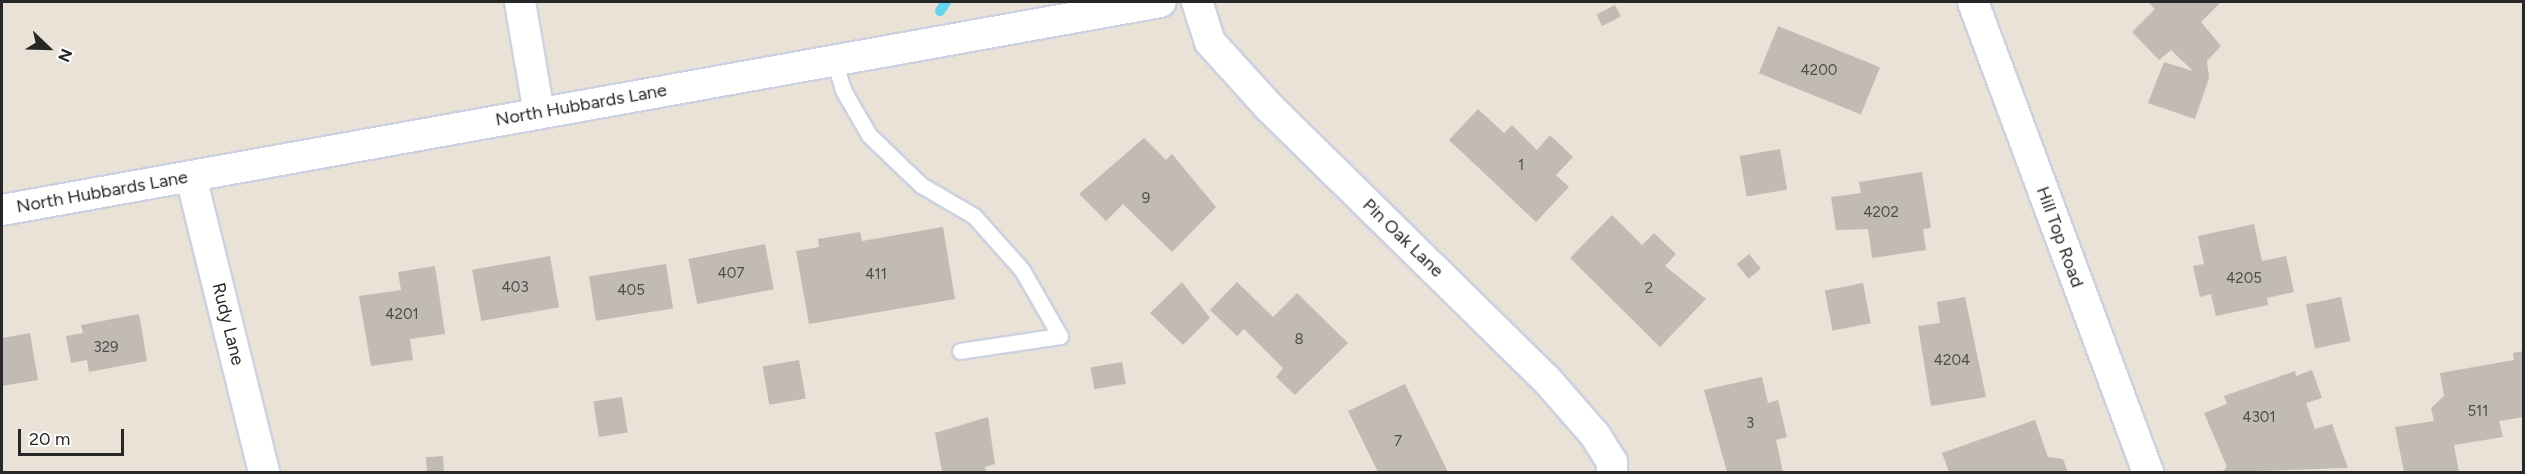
<!DOCTYPE html>
<html>
<head>
<meta charset="utf-8">
<style>
	body { margin:0 }
	#map { position:relative; width:2525px; height:474px; overflow:hidden; background:#eae1d7; font-family:Figtree,sans-serif }
	div>[style] { position:absolute }
	.stream>* { height:10px; margin:-5px; padding:0 5px; transform-origin:5px; border-radius:5px; background:#66d4f0 }
	.building>* { inset:0; background:#c2bbb4; transform-origin:0 0 }
	.roads { filter:drop-shadow(2px 0 #cdd2e1) drop-shadow(-2px 0 #cdd2e1) drop-shadow(0 2px #cdd2e1) drop-shadow(0 -2px #cdd2e1) }
	.lane>* { height:15px; margin:-7.5px; padding:0 7.5px; transform-origin:7.5px; border-radius:7.5px; background:#fff }
	.street>* { height:30px; margin:-15px; padding:0 15px; transform-origin:15px; border-radius:15px; background:#fff }
	span { translate:-50% -50%; white-space:nowrap; text-align:center; line-height:1.15; -webkit-text-stroke:4.5px #fff; paint-order:stroke }
	.number-label { font-size:15px; color:#4e4c4a }
	.number-label span { -webkit-text-stroke-width:0 }
	.street-label { font-size:18px; color:#272727 }
	.frame { position:absolute; inset:0; border:3px solid #272727; pointer-events:none }
	.north { position:absolute; left:18px; top:18px; width:60px; height:60px; -webkit-text-stroke:4px #fff; paint-order:stroke; rotate:113deg; font-size:16px; font-weight:700; line-height:24px; text-align:center; color:#272727 }
	.north::after { content:''; display:block; margin:auto; width:21px; height:27px; background:#272727; clip-path:polygon(50% 0,100% 100%,50% 72%,0 100%) }
	.scale { position:absolute; left:18px; top:429px; width:106px; height:27px; box-sizing:border-box; border:3px solid #272727; border-top:0; padding-left:8px; font-size:18px; line-height:21px; white-space:nowrap; color:#272727; -webkit-text-stroke:4px #fff; paint-order:stroke }
</style>
</head>
<body>
<div id="map">
	<div class="stream">
		<div style="left:940px;top:11px;width:11px;rotate:-56deg"></div>
	</div>
	<div class="building">
		<div style="clip-path:polygon(2148px 2px,2221px 2px,2201px 22px,2221px 46px,2207px 61px,2209px 78px,2195px 119px,2148px 103px,2164px 62px,2193px 71px,2171px 50px,2159px 60px,2132px 32px,2155px 9px)"></div>
		<div style="left:1615px;top:5px;width:13px;height:21px;rotate:63deg"></div>
		<div style="left:1778px;top:26px;width:110px;height:51px;rotate:22deg"></div>
		<div style="clip-path:polygon(1478px 109px,1504px 133px,1512px 125px,1537px 150px,1550px 135px,1573px 157px,1556px 175px,1569px 187px,1536px 222px,1449px 140px)"></div>
		<div style="clip-path:polygon(1144px 138px,1166px 160px,1172px 154px,1216px 207px,1172px 252px,1123px 204px,1106px 221px,1079px 194px)"></div>
		<div style="left:1780px;top:149px;width:41px;height:41px;rotate:80deg"></div>
		<div style="clip-path:polygon(1922px 172px,1931px 228px,1923px 229px,1926px 250px,1872px 258px,1868px 229px,1836px 230px,1831px 197px,1861px 193px,1859px 182px)"></div>
		<div style="clip-path:polygon(1612px 215px,1642px 245px,1654px 233px,1676px 254px,1665px 266px,1706px 299px,1660px 347px,1570px 258px)"></div>
		<div style="clip-path:polygon(2254px 224px,2262px 261px,2286px 256px,2294px 292px,2267px 298px,2268px 305px,2216px 316px,2211px 294px,2200px 297px,2193px 266px,2204px 264px,2198px 236px)"></div>
		<div style="clip-path:polygon(943px 227px,955px 299px,809px 324px,796px 251px,819px 247px,818px 239px,860px 232px,862px 241px)"></div>
		<div style="left:765px;top:244px;width:46px;height:78px;rotate:79deg"></div>
		<div style="left:1749px;top:254px;width:19px;height:16px;rotate:51deg"></div>
		<div style="left:550px;top:256px;width:52px;height:79px;rotate:80deg"></div>
		<div style="left:666px;top:264px;width:45px;height:78px;rotate:81deg"></div>
		<div style="clip-path:polygon(435px 266px,445px 334px,410px 339px,413px 360px,371px 366px,359px 296px,401px 290px,398px 272px)"></div>
		<div style="clip-path:polygon(1182px 282px,1210px 318px,1183px 345px,1150px 313px)"></div>
		<div style="clip-path:polygon(1237px 282px,1273px 317px,1297px 293px,1348px 343px,1295px 395px,1276px 377px,1283px 368px,1244px 329px,1237px 336px,1210px 310px)"></div>
		<div style="left:1863px;top:283px;width:41px;height:39px;rotate:79deg"></div>
		<div style="clip-path:polygon(1965px 297px,1986px 397px,1931px 406px,1918px 326px,1940px 323px,1937px 302px)"></div>
		<div style="left:2341px;top:297px;width:45px;height:36px;rotate:78deg"></div>
		<div style="clip-path:polygon(139px 314px,147px 361px,89px 372px,87px 360px,71px 363px,66px 336px,83px 333px,81px 325px)"></div>
		<div style="clip-path:polygon(30px 333px,38px 380px,2px 386px,2px 338px)"></div>
		<div style="clip-path:polygon(2524px 351px,2524px 417px,2499px 421px,2503px 437px,2454px 445px,2459px 472px,2404px 472px,2395px 427px,2434px 421px,2431px 408px,2444px 396px,2440px 373px,2514px 360px,2513px 353px)"></div>
		<div style="left:799px;top:360px;width:39px;height:37px;rotate:80deg"></div>
		<div style="left:1122px;top:362px;width:22px;height:32px;rotate:80deg"></div>
		<div style="clip-path:polygon(2312px 370px,2322px 398px,2306px 403px,2315px 429px,2332px 424px,2348px 468px,2222px 472px,2227px 467px,2204px 413px,2227px 404px,2224px 396px,2295px 371px,2296px 376px)"></div>
		<div style="clip-path:polygon(1762px 377px,1768px 403px,1778px 400px,1787px 437px,1776px 440px,1783px 472px,1727px 472px,1704px 390px)"></div>
		<div style="clip-path:polygon(1405px 384px,1448px 472px,1378px 472px,1348px 411px)"></div>
		<div style="left:622px;top:397px;width:36px;height:29px;rotate:81deg"></div>
		<div style="clip-path:polygon(988px 417px,995px 464px,985px 467px,986px 472px,942px 472px,935px 433px)"></div>
		<div style="clip-path:polygon(2035px 420px,2048px 457px,2063px 459px,2068px 472px,1949px 472px,1942px 453px)"></div>
		<div style="left:443px;top:456px;width:15px;height:17px;rotate:86deg"></div>
	</div>
	<div class="roads">
		<div class="lane">
			<div style="left:834px;top:60px;width:31px;rotate:73deg"></div>
			<div style="left:843px;top:90px;width:52px;rotate:60deg"></div>
			<div style="left:869px;top:135px;width:72px;rotate:43.9deg"></div>
			<div style="left:921px;top:185px;width:61px;rotate:30.3deg"></div>
			<div style="left:974px;top:216px;width:72px;rotate:48.4deg"></div>
			<div style="left:1022px;top:270px;width:76px;rotate:60.1deg"></div>
			<div style="left:1060px;top:336px;width:101px;rotate:171.5deg"></div>
		</div>
		<div class="street">
			<div style="left:520px;top:2px;width:113px;rotate:80.3deg"></div>
			<div style="left:1197px;top:2px;width:42px;rotate:72deg"></div>
			<div style="left:1210px;top:42px;width:88px;rotate:47.8deg"></div>
			<div style="left:1269px;top:107px;width:390px;rotate:44.5deg"></div>
			<div style="left:1547px;top:380px;width:73px;rotate:48.9deg"></div>
			<div style="left:1595px;top:435px;width:32px;rotate:58deg"></div>
			<div style="left:1612px;top:462px;width:10px;rotate:90deg"></div>
			<div style="left:1973px;top:2px;width:502px;rotate:69.58deg"></div>
			<div style="left:191px;top:177px;width:304px;rotate:76.1deg"></div>
			<div style="left:2px;top:210px;width:1177px;rotate:-10.18deg"></div>
		</div>
	</div>
	<div class="number-label">
		<span style="left:1819px;top:71px">4200</span>
		<span style="left:1521px;top:166px">1</span>
		<span style="left:1146px;top:199px">9</span>
		<span style="left:1881px;top:213px">4202</span>
		<span style="left:731px;top:274px">407</span>
		<span style="left:876px;top:275px">411</span>
		<span style="left:2244px;top:279px">4205</span>
		<span style="left:515px;top:288px">403</span>
		<span style="left:1649px;top:289px">2</span>
		<span style="left:631px;top:291px">405</span>
		<span style="left:402px;top:315px">4201</span>
		<span style="left:1299px;top:340px">8</span>
		<span style="left:106px;top:348px">329</span>
		<span style="left:1952px;top:361px">4204</span>
		<span style="left:2478px;top:412px">511</span>
		<span style="left:2259px;top:418px">4301</span>
		<span style="left:1750px;top:424px">3</span>
		<span style="left:1398px;top:442px">7</span>
	</div>
	<div class="street-label">
		<span style="left:581px;top:105px;rotate:-10deg">North Hubbards Lane</span>
		<span style="left:102px;top:192px;rotate:-10deg">North Hubbards Lane</span>
		<span style="left:2060px;top:237px;rotate:70deg">Hill Top Road</span>
		<span style="left:1403px;top:238px;rotate:44deg">Pin Oak Lane</span>
		<span style="left:228px;top:324px;rotate:76deg">Rudy Lane</span>
	</div>
	<div class="frame"></div>
	<div class="north">N</div>
	<div class="scale">20 m</div>
</div>
</body>
</html>
